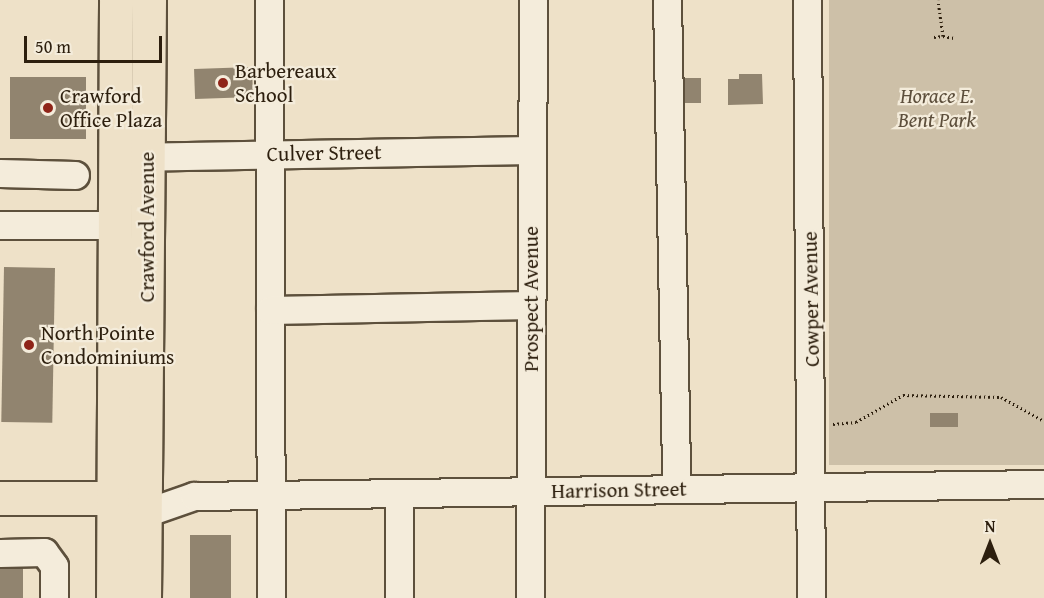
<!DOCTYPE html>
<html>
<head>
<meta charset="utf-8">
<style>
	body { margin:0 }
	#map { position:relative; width:1044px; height:598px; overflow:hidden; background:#eee1c8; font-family:"Gentium Book Plus",serif }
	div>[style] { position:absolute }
	.green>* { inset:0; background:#cdc0a8; transform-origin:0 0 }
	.building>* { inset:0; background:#91846f; transform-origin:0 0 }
	.path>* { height:3px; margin-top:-1.5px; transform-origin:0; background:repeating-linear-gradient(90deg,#2d1f0e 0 1.5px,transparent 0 4.5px) }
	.roads { filter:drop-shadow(2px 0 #5d503c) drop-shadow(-2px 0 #5d503c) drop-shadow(0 2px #5d503c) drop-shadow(0 -2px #5d503c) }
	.minor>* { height:27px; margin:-13.5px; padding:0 13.5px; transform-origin:13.5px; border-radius:13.5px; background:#f4ecdb }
	.major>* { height:33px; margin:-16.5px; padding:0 16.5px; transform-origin:16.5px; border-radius:16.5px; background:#eee1c8 }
	.dots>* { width:16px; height:16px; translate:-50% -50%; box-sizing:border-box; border:3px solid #f4ecdb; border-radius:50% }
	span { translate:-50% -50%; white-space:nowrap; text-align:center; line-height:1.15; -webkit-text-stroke:4.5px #f4ecdb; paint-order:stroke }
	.poi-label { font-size:21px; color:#2d1f0e }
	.left { translate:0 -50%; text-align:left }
	.park-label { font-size:21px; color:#5d4f3c; font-style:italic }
	.street-label { font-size:21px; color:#2d1f0e }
	.north { position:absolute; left:960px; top:514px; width:60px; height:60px; -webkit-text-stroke:4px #f4ecdb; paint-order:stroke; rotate:0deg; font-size:16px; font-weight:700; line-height:24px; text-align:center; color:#2d1f0e }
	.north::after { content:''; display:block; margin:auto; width:21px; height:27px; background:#2d1f0e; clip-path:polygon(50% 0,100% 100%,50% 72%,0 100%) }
	.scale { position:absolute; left:24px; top:36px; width:138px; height:27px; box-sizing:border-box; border:3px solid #2d1f0e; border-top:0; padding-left:8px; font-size:18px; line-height:21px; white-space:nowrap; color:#2d1f0e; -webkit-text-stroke:4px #f4ecdb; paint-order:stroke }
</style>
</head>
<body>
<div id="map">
	<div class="green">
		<div style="left:829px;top:0;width:215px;height:465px"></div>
	</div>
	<div class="building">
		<div style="left:252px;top:67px;width:30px;height:58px;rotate:88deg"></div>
		<div style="clip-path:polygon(739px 74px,762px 74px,763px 104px,728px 105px,728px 79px,739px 79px)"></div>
		<div style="left:10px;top:77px;width:76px;height:62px"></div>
		<div style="left:684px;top:78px;width:17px;height:25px"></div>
		<div style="left:4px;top:267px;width:51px;height:155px;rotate:1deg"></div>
		<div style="left:930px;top:413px;width:28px;height:14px"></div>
		<div style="left:231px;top:535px;width:63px;height:41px;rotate:90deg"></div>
		<div style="left:23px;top:568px;width:30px;height:23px;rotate:90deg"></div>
	</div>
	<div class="path">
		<div style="left:943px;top:36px;width:11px;rotate:10deg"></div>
		<div style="left:934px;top:37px;width:9px;rotate:-6deg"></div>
		<div style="left:943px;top:36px;width:36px;rotate:-98deg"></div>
		<div style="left:833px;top:424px;width:23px;rotate:-5deg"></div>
		<div style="left:856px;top:422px;width:54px;rotate:-29.9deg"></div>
		<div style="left:903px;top:395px;width:98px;rotate:1.2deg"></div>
		<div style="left:1001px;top:397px;width:49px;rotate:29.2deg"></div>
	</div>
	<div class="roads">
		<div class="minor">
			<div style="left:269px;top:0;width:598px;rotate:89.81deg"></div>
			<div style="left:667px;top:0;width:489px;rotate:88.9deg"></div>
			<div style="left:807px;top:0;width:598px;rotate:89.62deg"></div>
			<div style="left:128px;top:157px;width:404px;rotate:-1deg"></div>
			<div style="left:0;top:173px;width:75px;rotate:1.5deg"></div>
			<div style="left:0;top:225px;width:114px"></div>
			<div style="left:270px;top:310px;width:261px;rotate:-1.1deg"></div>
			<div style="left:145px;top:513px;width:52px;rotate:-19.1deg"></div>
			<div style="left:194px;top:496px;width:850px;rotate:-0.81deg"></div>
			<div style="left:0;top:553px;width:44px;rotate:-1.3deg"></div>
			<div style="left:44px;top:552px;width:17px;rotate:54deg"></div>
			<div style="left:54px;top:566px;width:32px;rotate:90deg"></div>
			<div style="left:399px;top:598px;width:105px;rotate:-90deg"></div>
			<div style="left:530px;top:598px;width:598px;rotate:-89.71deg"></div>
		</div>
		<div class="major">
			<div style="left:0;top:498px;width:114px"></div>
			<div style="left:114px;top:498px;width:22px;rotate:27deg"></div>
			<div style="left:113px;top:598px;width:598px;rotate:-89.71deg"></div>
			<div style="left:144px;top:598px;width:598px;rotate:-89.52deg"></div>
		</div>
	</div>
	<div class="dots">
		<div style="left:223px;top:83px;background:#8f2418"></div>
		<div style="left:48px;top:108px;background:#8f2418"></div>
		<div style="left:29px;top:345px;background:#8f2418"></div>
	</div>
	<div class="poi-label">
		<span class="left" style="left:235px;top:83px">Barbereaux<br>School</span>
		<span class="left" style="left:60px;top:108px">Crawford<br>Office Plaza</span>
		<span class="left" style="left:41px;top:345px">North Pointe<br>Condominiums</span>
	</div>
	<div class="park-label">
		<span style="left:937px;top:108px">Horace E.<br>Bent Park</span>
	</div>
	<div class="street-label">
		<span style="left:324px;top:153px;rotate:-1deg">Culver Street</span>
		<span style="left:147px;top:227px;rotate:-90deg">Crawford Avenue</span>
		<span style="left:531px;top:299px;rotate:-90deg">Prospect Avenue</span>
		<span style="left:811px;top:299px;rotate:-91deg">Cowper Avenue</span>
		<span style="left:619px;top:490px;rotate:-1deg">Harrison Street</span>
	</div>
	<div class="north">N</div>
	<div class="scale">50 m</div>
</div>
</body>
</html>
